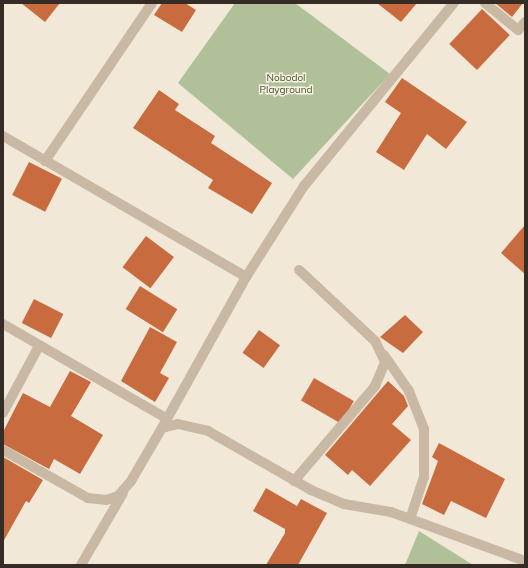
<!DOCTYPE html>
<html>
<head>
<meta charset="utf-8">
<style>
	body { margin:0 }
	#map { position:relative; width:528px; height:568px; overflow:hidden; background:#f1e8d8; font-family:Mulish,sans-serif }
	div>[style] { position:absolute }
	.green>* { inset:0; background:#b0c098 }
	.building>* { inset:0; background:#c86c3f; transform-origin:0 0 }
	.minor>* { height:10px; margin:-5px; padding:0 5px; transform-origin:5px; border-radius:5px; background:#c9b8a4 }
	span { translate:-50% -50%; white-space:nowrap; text-align:center; line-height:1.15; -webkit-text-stroke:3px #f9f1e4; paint-order:stroke }
	.park-label { font-size:10px; color:#405329 }
	.frame { position:absolute; inset:0; border:4px solid #352c26; pointer-events:none }
</style>
</head>
<body>
<div id="map">
	<div class="green">
		<div style="clip-path:polygon(235px 3px,295px 3px,390px 74px,293px 179px,178px 83px)"></div>
		<div style="clip-path:polygon(419px 531px,473px 565px,405px 565px)"></div>
	</div>
	<div class="building">
		<div style="clip-path:polygon(21px 3px,60px 3px,45px 22px)"></div>
		<div style="clip-path:polygon(162px 3px,185px 3px,196px 10px,182px 32px,154px 15px)"></div>
		<div style="clip-path:polygon(377px 3px,417px 3px,401px 22px)"></div>
		<div style="clip-path:polygon(495px 3px,523px 3px,512px 17px)"></div>
		<div style="left:482px;top:9px;width:38px;height:48px;rotate:43deg"></div>
		<div style="clip-path:polygon(402px 78px,467px 122px,446px 149px,427px 134px,404px 170px,376px 152px,401px 113px,385px 102px)"></div>
		<div style="clip-path:polygon(159px 90px,179px 104px,175px 110px,215px 136px,211px 143px,272px 183px,252px 214px,208px 188px,213px 180px,133px 128px)"></div>
		<div style="left:29px;top:162px;width:37px;height:37px;rotate:27deg"></div>
		<div style="clip-path:polygon(525px 225px,525px 274px,501px 253px)"></div>
		<div style="left:146px;top:236px;width:35px;height:39px;rotate:37deg"></div>
		<div style="left:140px;top:286px;width:44px;height:27px;rotate:32deg"></div>
		<div style="left:34px;top:299px;width:33px;height:27px;rotate:27deg"></div>
		<div style="clip-path:polygon(405px 315px,423px 332px,403px 353px,380px 337px)"></div>
		<div style="clip-path:polygon(150px 327px,177px 342px,160px 373px,169px 378px,155px 402px,121px 381px)"></div>
		<div style="left:259px;top:330px;width:26px;height:28px;rotate:36deg"></div>
		<div style="clip-path:polygon(70px 371px,91px 382px,71px 416px,103px 435px,80px 474px,54px 459px,49px 469px,3px 444px,3px 432px,23px 393px,50px 407px)"></div>
		<div style="left:314px;top:378px;width:46px;height:26px;rotate:30deg"></div>
		<div style="clip-path:polygon(388px 381px,404px 396px,408px 406px,392px 424px,411px 440px,370px 486px,352px 470px,348px 475px,325px 455px)"></div>
		<div style="clip-path:polygon(439px 443px,505px 479px,486px 518px,451px 501px,444px 515px,422px 504px,438px 461px,432px 457px)"></div>
		<div style="clip-path:polygon(3px 457px,43px 480px,29px 503px,26px 501px,3px 542px)"></div>
		<div style="clip-path:polygon(266px 488px,297px 506px,301px 499px,327px 513px,298px 565px,266px 565px,285px 533px,285px 529px,253px 511px)"></div>
	</div>
	<div class="minor">
		<div style="left:485px;top:3px;width:43px;rotate:39.3deg"></div>
		<div style="left:518px;top:30px;width:11px;rotate:-49deg"></div>
		<div style="left:3px;top:136px;width:281px;rotate:30.1deg"></div>
		<div style="left:246px;top:277px;width:173px;rotate:119.1deg"></div>
		<div style="left:45px;top:161px;width:191px;rotate:-55.9deg"></div>
		<div style="left:246px;top:277px;width:108px;rotate:-57.5deg"></div>
		<div style="left:304px;top:186px;width:237px;rotate:-50.7deg"></div>
		<div style="left:3px;top:324px;width:188px;rotate:30deg"></div>
		<div style="left:384px;top:355px;width:44px;rotate:55.2deg"></div>
		<div style="left:409px;top:391px;width:41px;rotate:68.5deg"></div>
		<div style="left:424px;top:429px;width:48px;rotate:90deg"></div>
		<div style="left:424px;top:477px;width:44px;rotate:108.4deg"></div>
		<div style="left:3px;top:413px;width:76px;rotate:-61.8deg"></div>
		<div style="left:3px;top:450px;width:98px;rotate:29.5deg"></div>
		<div style="left:88px;top:498px;width:18px;rotate:6deg"></div>
		<div style="left:106px;top:500px;width:13px;rotate:-18deg"></div>
		<div style="left:118px;top:496px;width:20px;rotate:-49deg"></div>
		<div style="left:131px;top:481px;width:61px;rotate:-59.7deg"></div>
		<div style="left:162px;top:428px;width:16px;rotate:-14deg"></div>
		<div style="left:178px;top:424px;width:31px;rotate:13deg"></div>
		<div style="left:208px;top:431px;width:119px;rotate:29.8deg"></div>
		<div style="left:311px;top:490px;width:36px;rotate:23deg"></div>
		<div style="left:344px;top:504px;width:48px;rotate:9.7deg"></div>
		<div style="left:391px;top:512px;width:143px;rotate:20.1deg"></div>
		<div style="left:294px;top:481px;width:125px;rotate:-49.5deg"></div>
		<div style="left:375px;top:386px;width:26px;rotate:-67deg"></div>
		<div style="left:385px;top:362px;width:23px;rotate:-115deg"></div>
		<div style="left:375px;top:341px;width:104px;rotate:-136.9deg"></div>
		<div style="left:81px;top:565px;width:83px;rotate:-59.7deg"></div>
	</div>
	<div class="park-label">
		<span style="left:286px;top:83px">Nobodol<br>Playground</span>
	</div>
	<div class="frame"></div>
</div>
</body>
</html>
